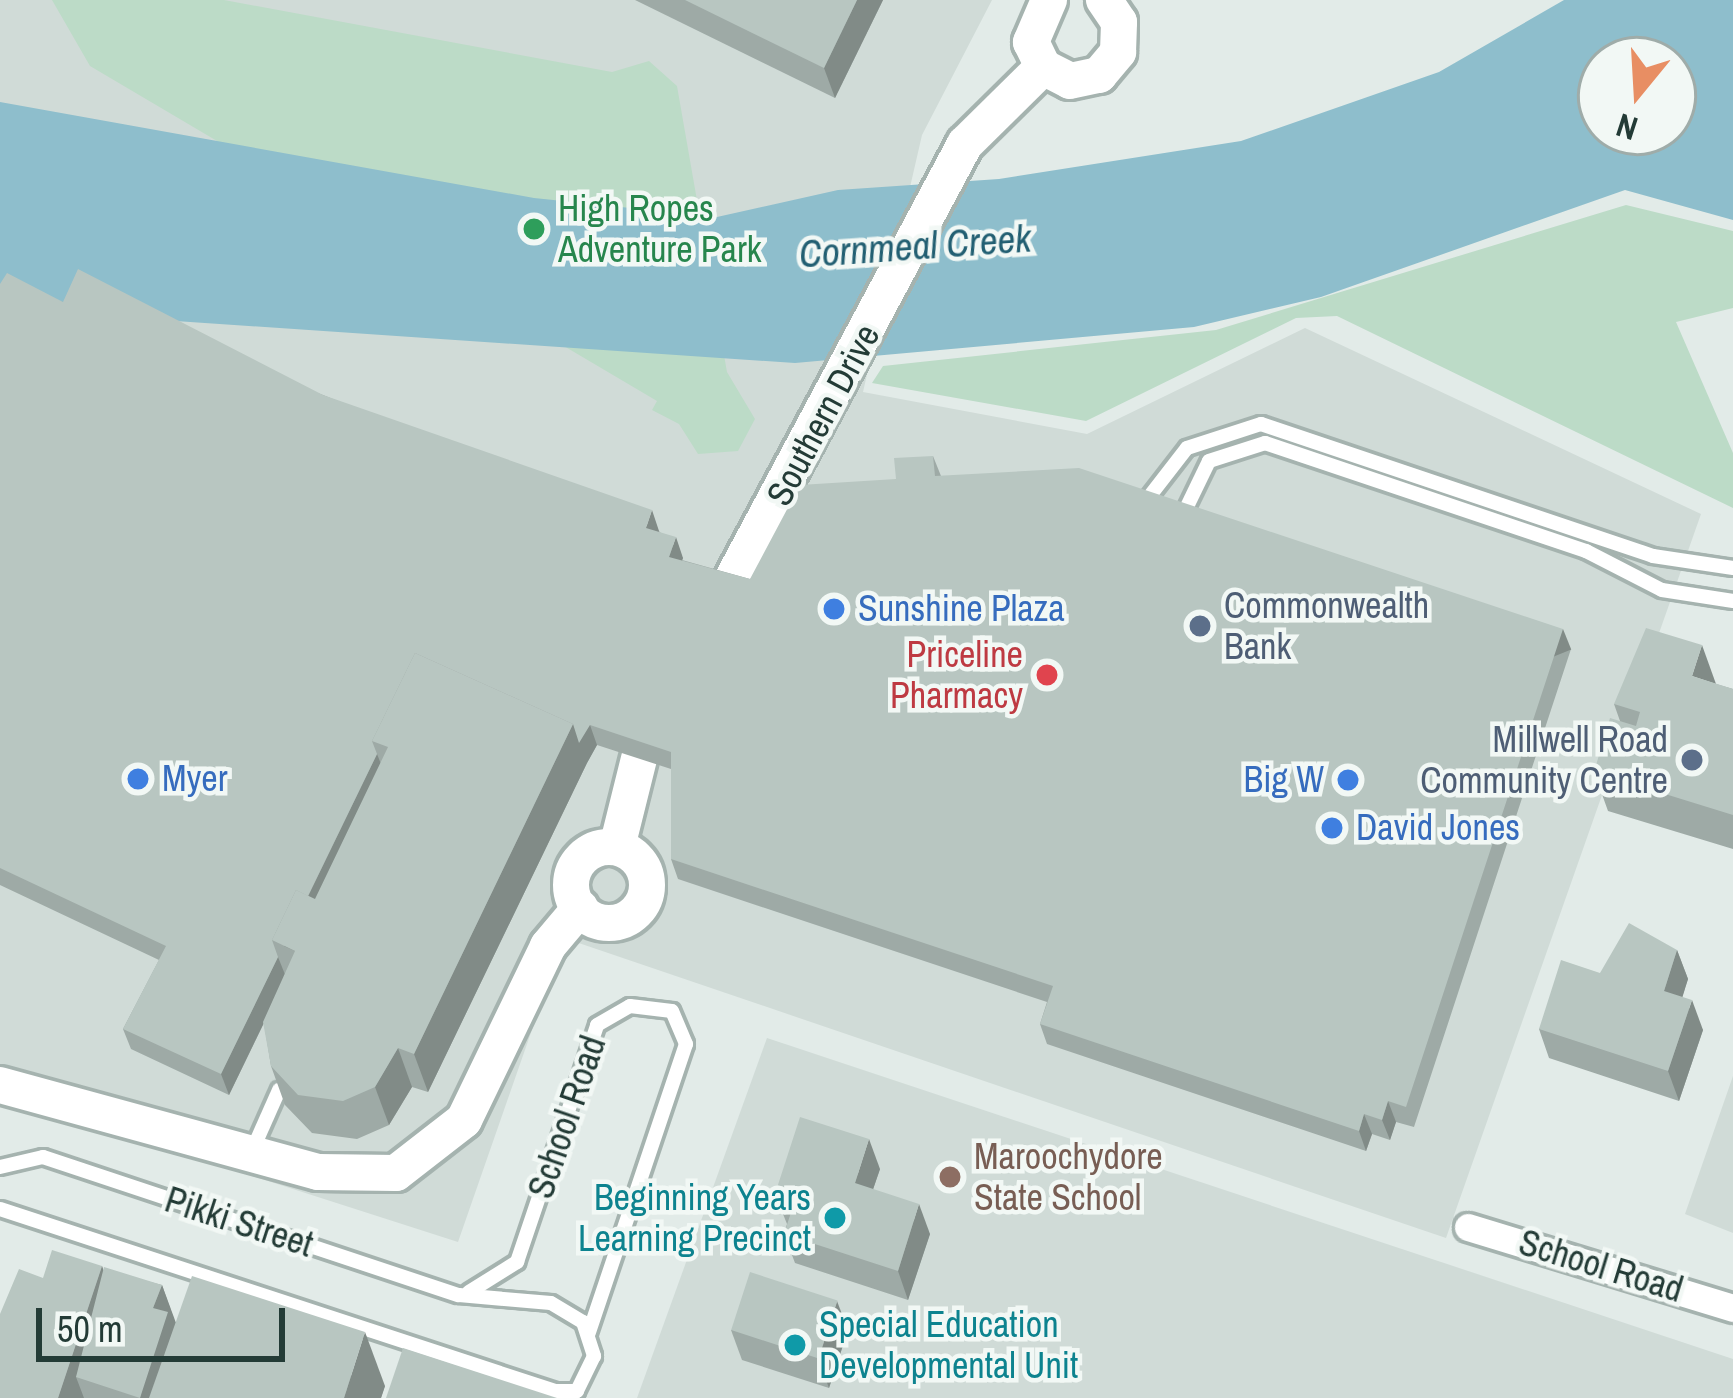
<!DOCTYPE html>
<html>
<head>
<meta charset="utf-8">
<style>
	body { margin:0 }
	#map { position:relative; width:1733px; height:1398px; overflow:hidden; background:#e2ebe8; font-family:"Archivo Narrow",sans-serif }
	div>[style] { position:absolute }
	.built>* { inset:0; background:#d0dbd7 }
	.green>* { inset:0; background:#bcdbc7 }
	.water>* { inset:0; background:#8ebecc }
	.roads { filter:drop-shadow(3px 0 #a5b3af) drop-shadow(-3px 0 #a5b3af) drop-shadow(0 3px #a5b3af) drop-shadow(0 -3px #a5b3af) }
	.lane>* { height:14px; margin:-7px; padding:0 7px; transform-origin:7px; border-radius:7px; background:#fff }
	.street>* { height:27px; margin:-13.5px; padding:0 13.5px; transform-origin:13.5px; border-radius:13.5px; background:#fff }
	.secondary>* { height:36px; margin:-18px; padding:0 18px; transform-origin:18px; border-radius:18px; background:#fff }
	.secondary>.ring { margin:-18px; padding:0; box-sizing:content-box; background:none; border:36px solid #fff; border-radius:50% }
	.wall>* { inset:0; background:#9eaaa6 }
	.shaded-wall>* { inset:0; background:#818b87; transform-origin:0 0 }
	.building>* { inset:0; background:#b8c6c1; transform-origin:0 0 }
	.dots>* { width:33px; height:33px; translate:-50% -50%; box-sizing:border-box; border:6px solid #f2f8f5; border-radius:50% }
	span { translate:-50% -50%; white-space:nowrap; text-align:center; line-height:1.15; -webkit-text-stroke:9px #f2f8f5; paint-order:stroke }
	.leisure-label { font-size:36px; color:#27864d }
	.left { translate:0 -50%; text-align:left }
	.street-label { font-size:36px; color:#233b36 }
	.service-label { font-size:36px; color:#4e5e75 }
	.right { translate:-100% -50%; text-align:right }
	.shop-label { font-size:36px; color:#366cbe }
	.health-label { font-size:36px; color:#be3a42 }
	.education-label { font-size:36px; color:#785e54 }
	.culture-label { font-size:36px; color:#0d838f }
	.water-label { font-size:39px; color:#225f72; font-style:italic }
	.north { position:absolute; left:1577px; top:36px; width:120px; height:120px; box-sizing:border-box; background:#f2f8f5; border:3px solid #9faca9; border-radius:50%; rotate:198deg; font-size:33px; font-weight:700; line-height:48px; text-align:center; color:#233b36 }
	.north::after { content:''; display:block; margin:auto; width:42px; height:54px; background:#e88e63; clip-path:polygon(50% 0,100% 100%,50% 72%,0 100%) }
	.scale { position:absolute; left:36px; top:1308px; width:249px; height:54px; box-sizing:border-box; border:6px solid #233b36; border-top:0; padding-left:15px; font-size:36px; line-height:42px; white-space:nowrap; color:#233b36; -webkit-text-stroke:9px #f2f8f5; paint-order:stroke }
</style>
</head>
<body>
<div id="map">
	<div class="built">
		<div style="clip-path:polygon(0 0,992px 0,922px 135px,863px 392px,1087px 434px,1305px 328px,1701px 514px,1446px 1238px,564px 938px,458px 1242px,0 1095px)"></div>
		<div style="clip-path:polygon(767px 1038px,1733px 1359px,1733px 1398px,637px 1398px)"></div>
		<div style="clip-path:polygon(1733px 1076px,1733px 1233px,1685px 1214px)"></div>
	</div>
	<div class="green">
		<div style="clip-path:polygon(52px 0,224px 0,612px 72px,649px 61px,677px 86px,727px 372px,755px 419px,738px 451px,698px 454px,679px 424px,652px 410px,657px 401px,90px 66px)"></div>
		<div style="clip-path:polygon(1626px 205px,1733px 231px,1733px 308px,1676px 322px,1733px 453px,1733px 508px,1337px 316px,1296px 318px,1086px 421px,872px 383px,883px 366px,1216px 330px)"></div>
	</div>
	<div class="water">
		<div style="clip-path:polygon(evenodd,1564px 0,1733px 0,1733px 220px,1625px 190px,1321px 297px,1194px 327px,795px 363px,0 309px,0 102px,534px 198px,717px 217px,838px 190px,999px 179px,1241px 141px,1439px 72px,1564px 0,1601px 60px,1673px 60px,1673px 132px,1601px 132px,1601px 60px)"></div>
	</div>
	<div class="roads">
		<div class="lane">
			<div style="left:1142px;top:506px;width:73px;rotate:-52.2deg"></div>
			<div style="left:1187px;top:448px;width:78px;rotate:-18deg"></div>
			<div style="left:1261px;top:424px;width:414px;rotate:18.6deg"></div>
			<div style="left:1653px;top:556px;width:81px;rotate:8.5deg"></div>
			<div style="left:1181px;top:519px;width:64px;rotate:-64.2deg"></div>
			<div style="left:1209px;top:461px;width:59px;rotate:-17.8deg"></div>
			<div style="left:1265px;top:443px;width:339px;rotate:18.6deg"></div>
			<div style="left:1586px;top:551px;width:85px;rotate:27.2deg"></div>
			<div style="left:1662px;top:590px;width:72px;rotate:8.8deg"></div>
			<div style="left:252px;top:1151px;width:67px;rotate:-66.1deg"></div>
			<div style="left:0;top:1167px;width:44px;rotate:-13.1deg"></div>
			<div style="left:43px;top:1157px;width:438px;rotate:18.4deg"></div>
			<div style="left:459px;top:1295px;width:92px;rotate:5deg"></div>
			<div style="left:551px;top:1303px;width:37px;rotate:31deg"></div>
			<div style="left:583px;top:1322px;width:36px;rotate:72deg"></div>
			<div style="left:594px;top:1356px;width:39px;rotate:116deg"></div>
			<div style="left:577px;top:1391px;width:22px;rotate:180deg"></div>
			<div style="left:555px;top:1391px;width:584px;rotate:-161.84deg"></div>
			<div style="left:469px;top:1292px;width:57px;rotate:-32deg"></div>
			<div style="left:517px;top:1262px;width:250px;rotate:-71.3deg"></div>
			<div style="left:597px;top:1025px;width:38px;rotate:-30deg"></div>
			<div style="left:630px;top:1006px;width:42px;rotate:6.8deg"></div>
			<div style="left:672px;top:1011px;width:36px;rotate:67deg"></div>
			<div style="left:686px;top:1044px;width:305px;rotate:108.6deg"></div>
		</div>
		<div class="street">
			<div style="left:1468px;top:1227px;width:277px;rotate:17deg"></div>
		</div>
		<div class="secondary">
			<div style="left:1049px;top:0;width:46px;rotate:113.2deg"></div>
			<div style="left:1031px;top:42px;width:28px;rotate:64deg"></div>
			<div style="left:1043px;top:67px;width:30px;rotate:27deg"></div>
			<div style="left:1070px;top:81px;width:30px;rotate:-12deg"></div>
			<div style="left:1099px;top:75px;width:30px;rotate:-50deg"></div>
			<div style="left:1118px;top:52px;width:30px;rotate:-88deg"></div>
			<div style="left:1119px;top:22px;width:27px;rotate:-124deg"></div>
			<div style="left:726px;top:591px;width:507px;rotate:-61.87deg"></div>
			<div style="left:965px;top:144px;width:110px;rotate:-44.6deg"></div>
			<div style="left:617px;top:847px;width:91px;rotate:-76deg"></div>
			<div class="ring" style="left:571px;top:847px;width:40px;height:40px"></div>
			<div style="left:0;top:1085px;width:330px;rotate:15.3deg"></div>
			<div style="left:318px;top:1172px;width:78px;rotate:0.7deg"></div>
			<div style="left:396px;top:1173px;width:86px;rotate:-37.9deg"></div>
			<div style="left:464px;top:1120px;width:193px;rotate:-64.2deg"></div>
			<div style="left:548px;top:946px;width:50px;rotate:-49.9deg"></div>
		</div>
	</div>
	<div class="wall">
		<div style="clip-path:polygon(635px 0,883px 0,835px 98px)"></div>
		<div style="clip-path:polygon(0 284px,63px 302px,323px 395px,659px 531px,683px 558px,682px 560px,750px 579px,896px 479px,933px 456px,941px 476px,1571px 649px,1414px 1127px,1396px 1122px,1390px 1140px,1372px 1134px,1366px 1151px,1047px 1044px,1040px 1024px,1047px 1002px,678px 879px,671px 859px,671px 769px,597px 745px,587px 763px,428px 1092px,412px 1087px,389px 1125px,357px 1139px,312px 1133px,285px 1105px,271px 1066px,264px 1023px,229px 1095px,131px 1049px,123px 1029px,159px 960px,0 885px)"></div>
		<div style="clip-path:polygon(1716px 684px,1733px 689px,1733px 849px,1608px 811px,1594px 772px,1620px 721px,1614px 704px)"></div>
		<div style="clip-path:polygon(1677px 950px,1688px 979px,1682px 997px,1703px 1030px,1679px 1101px,1549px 1058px,1539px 1029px,1600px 973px)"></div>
		<div style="clip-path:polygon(880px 1169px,873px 1189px,930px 1234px,908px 1300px,795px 1263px,784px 1234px,787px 1224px,775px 1194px)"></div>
		<div style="clip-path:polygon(102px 1266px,103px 1270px,162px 1285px,175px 1322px,385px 1386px,381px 1398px,0 1398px,43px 1278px)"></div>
		<div style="clip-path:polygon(731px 1330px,848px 1330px,829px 1388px,742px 1360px)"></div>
	</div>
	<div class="shaded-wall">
		<div style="clip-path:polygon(857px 0,883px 0,835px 98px,824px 68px)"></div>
		<div style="clip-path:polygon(652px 510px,659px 531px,653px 548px,646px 528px)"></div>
		<div style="clip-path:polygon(676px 537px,683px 558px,676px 577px,669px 557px)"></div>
		<div style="left:1563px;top:629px;width:22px;height:503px;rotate:68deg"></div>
		<div style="clip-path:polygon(1702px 645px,1716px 684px,1692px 676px)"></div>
		<div style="clip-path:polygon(573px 724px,590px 725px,597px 745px,587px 763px,428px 1092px,414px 1054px)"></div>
		<div style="clip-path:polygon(377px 754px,385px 774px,295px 951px,284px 946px)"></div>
		<div style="clip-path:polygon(1677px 950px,1688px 979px,1675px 1021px,1664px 991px)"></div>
		<div style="clip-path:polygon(278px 957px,286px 977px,229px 1095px,221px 1074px)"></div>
		<div style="clip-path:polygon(1692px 1000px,1703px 1030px,1679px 1101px,1668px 1071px)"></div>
		<div style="clip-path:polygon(398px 1048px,412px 1087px,389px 1125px,375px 1087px)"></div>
		<div style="clip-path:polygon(1388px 1101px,1396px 1122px,1390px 1140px,1382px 1120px)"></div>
		<div style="clip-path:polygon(1364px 1114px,1372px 1134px,1366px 1151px,1359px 1131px)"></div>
		<div style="clip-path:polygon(869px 1139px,880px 1169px,865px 1213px,855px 1183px)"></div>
		<div style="clip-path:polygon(919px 1204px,930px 1234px,908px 1300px,898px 1271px)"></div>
		<div style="clip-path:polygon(102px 1266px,116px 1305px,76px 1377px,84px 1398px,58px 1398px)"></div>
		<div style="clip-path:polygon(162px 1285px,176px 1323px,167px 1398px,140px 1398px,153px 1308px)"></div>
		<div style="clip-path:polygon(837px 1301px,848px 1330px,829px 1388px,818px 1359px)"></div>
		<div style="clip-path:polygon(365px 1332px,385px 1386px,381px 1398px,344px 1398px)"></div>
	</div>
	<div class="building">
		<div style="clip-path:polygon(685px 0,857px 0,824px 68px)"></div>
		<div style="clip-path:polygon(78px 269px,323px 395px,652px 510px,646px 528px,676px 537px,669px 557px,750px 579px,800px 485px,896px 479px,894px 458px,933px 456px,935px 476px,1079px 468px,1563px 629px,1406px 1107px,1388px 1101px,1382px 1120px,1364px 1114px,1359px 1131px,1040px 1024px,1053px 986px,671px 859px,671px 752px,590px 725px,579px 743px,573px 724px,415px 653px,372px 741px,377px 754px,308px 896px,296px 890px,272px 940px,278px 957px,221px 1074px,123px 1029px,166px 946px,0 868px,0 284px,7px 273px,63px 302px)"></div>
		<div style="clip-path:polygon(1646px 628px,1702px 645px,1692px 676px,1733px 689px,1733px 815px,1594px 772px,1610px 718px,1636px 726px,1640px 712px,1614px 704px)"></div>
		<div style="clip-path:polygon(415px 653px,573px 724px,414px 1054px,398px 1048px,375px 1087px,343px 1101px,298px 1095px,271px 1066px,263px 1022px,295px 951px,272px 940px,296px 890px,315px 899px,388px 747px,372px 741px)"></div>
		<div style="clip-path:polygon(1629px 923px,1677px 950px,1664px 991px,1692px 1000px,1668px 1071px,1539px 1029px,1561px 960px,1600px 973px)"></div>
		<div style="clip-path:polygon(800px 1117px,869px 1139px,855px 1183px,919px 1204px,898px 1271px,784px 1234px,795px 1200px,775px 1194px)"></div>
		<div style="clip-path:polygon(52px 1250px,102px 1266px,58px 1398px,0 1398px,0 1314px,19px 1269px,43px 1278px)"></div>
		<div style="clip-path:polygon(104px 1267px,162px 1285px,153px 1308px,168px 1312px,140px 1398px,76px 1377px)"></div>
		<div style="left:750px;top:1272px;width:92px;height:61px;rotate:18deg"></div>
		<div style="clip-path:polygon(192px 1276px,365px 1332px,344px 1398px,149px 1398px)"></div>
		<div style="clip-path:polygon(403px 1348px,557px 1398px,386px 1398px)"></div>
	</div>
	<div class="dots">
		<div style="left:534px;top:229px;background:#2e9e5b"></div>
		<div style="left:834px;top:609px;background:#3f7fe0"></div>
		<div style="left:1200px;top:626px;background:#5c6f8a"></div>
		<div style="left:1047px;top:675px;background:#e0444e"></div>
		<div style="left:1692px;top:760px;background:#5c6f8a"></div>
		<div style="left:138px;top:779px;background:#3f7fe0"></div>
		<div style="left:1348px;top:780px;background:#3f7fe0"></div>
		<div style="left:1332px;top:828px;background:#3f7fe0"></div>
		<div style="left:950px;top:1177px;background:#8d6e63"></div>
		<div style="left:835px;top:1218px;background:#0f9aa8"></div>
		<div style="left:795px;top:1345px;background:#0f9aa8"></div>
	</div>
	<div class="leisure-label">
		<span class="left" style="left:558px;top:229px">High Ropes<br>Adventure Park</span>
	</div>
	<div class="street-label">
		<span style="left:823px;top:415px;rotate:-62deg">Southern Drive</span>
		<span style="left:567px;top:1117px;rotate:-71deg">School Road</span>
		<span style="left:239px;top:1222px;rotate:18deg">Pikki Street</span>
		<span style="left:1601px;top:1266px;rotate:17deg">School Road</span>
	</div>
	<div class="service-label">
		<span class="left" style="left:1224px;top:626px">Commonwealth<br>Bank</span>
		<span class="right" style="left:1668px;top:760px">Millwell Road<br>Community Centre</span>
	</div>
	<div class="shop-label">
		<span class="left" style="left:858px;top:609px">Sunshine Plaza</span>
		<span class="left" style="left:162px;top:779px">Myer</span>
		<span class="right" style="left:1324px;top:780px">Big W</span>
		<span class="left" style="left:1356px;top:828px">David Jones</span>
	</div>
	<div class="health-label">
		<span class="right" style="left:1023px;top:675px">Priceline<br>Pharmacy</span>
	</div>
	<div class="education-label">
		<span class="left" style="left:974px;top:1177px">Maroochydore<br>State School</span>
	</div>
	<div class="culture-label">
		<span class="right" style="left:811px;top:1218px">Beginning Years<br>Learning Precinct</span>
		<span class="left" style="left:819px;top:1345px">Special Education<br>Developmental Unit</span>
	</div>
	<div class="water-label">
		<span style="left:915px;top:246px;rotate:-4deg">Cornmeal Creek</span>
	</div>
	<div class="north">N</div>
	<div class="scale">50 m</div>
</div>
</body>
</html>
